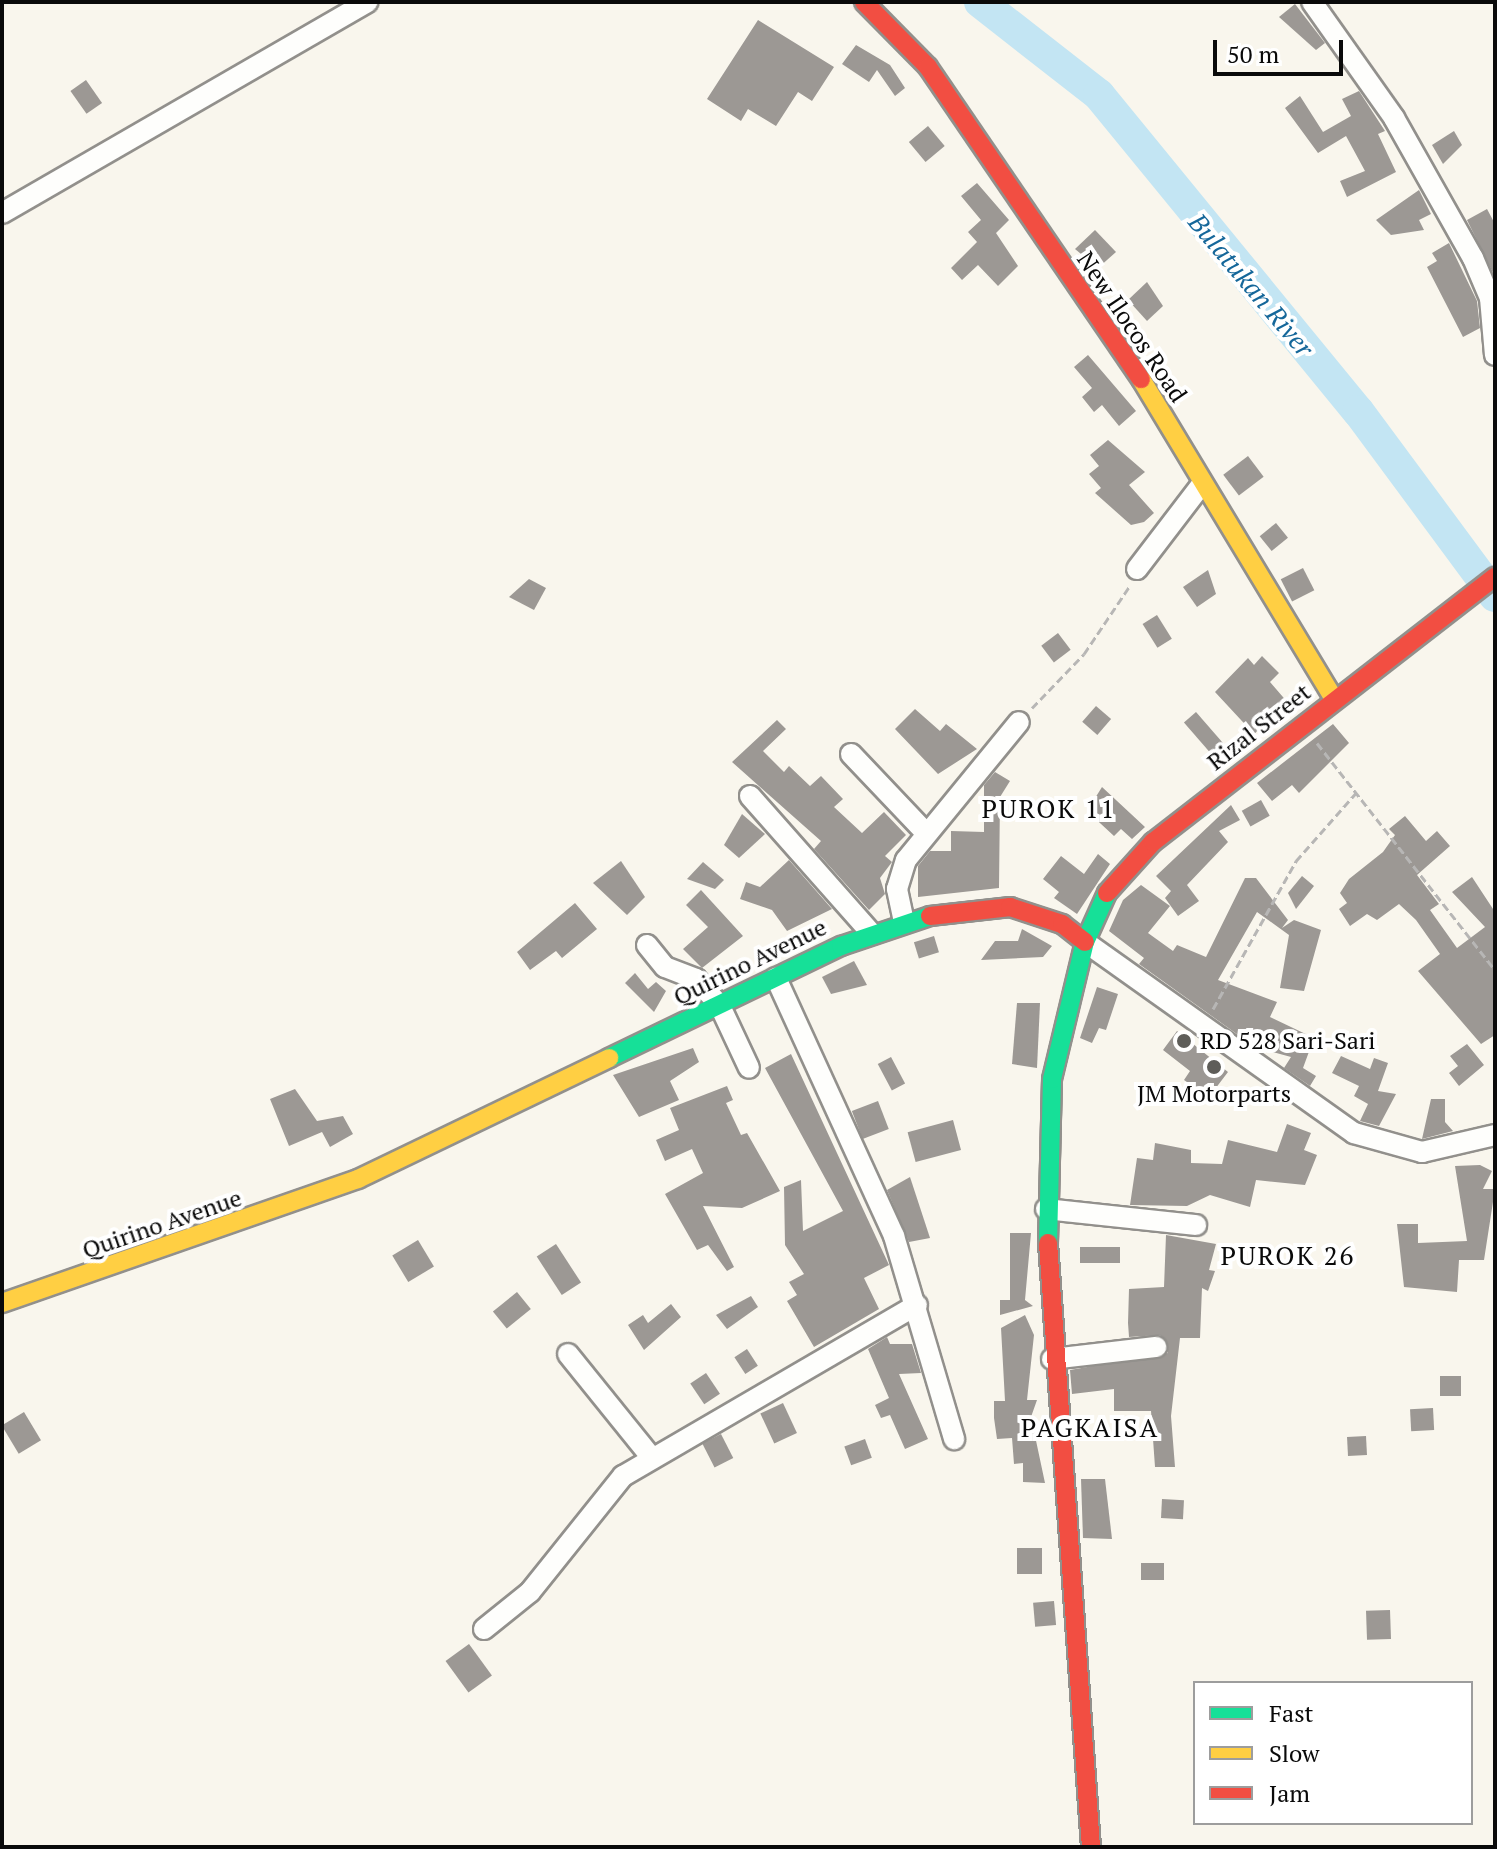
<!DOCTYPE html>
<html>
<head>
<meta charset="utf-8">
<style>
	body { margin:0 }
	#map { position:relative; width:1497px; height:1849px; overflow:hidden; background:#f9f6ed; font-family:"PT Serif",serif }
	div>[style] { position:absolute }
	.river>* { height:32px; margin:-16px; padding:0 16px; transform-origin:16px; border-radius:16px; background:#c3e5f3 }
	.building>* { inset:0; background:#9c9894; transform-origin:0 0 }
	.path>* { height:3px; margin-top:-1.5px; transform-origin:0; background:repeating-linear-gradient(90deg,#b7b6b5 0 8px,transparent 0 12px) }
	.roads { filter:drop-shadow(2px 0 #92908c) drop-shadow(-2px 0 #92908c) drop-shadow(0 2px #92908c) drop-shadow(0 -2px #92908c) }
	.street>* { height:20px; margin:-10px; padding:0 10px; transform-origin:10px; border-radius:10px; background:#fefefc }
	.fast>* { height:18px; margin:-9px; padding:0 9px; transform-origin:9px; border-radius:9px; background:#16e098 }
	.slow>* { height:18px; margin:-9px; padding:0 9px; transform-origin:9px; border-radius:9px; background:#ffcf43 }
	.jam>* { height:18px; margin:-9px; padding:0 9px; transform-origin:9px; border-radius:9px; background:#f24e42 }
	.dots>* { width:22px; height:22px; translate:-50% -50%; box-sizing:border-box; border:4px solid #fff; border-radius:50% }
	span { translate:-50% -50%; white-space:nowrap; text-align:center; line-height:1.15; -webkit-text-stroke:8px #fff; paint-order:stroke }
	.street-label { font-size:24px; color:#0a0a0a }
	.poi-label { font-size:24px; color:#0a0a0a }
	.left { translate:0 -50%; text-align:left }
	.water-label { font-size:26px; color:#15679a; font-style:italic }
	.neighbourhood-label { font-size:26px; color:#0a0a0a; letter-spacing:2px }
	.frame { position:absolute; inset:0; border:4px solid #0a0a0a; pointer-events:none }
	.legend { position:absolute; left:1193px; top:1681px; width:280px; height:144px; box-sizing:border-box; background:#fff; border:2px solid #9d9d9d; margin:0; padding:10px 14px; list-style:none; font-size:24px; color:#0a0a0a }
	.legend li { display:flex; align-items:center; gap:16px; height:40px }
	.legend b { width:40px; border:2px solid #9d9d9d }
	.scale { position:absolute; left:1213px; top:40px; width:130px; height:36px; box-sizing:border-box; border:4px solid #0a0a0a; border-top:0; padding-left:10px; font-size:24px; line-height:28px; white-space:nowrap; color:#0a0a0a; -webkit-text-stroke:6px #fff; paint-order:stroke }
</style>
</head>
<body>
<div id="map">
	<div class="river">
		<div style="left:980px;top:2px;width:151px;rotate:38deg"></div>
		<div style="left:1099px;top:95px;width:409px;rotate:50.7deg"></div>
		<div style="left:1358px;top:411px;width:230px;rotate:53.5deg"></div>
	</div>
	<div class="building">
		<div style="clip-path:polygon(1295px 4px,1325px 43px,1316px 50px,1279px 17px)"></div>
		<div style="clip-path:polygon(758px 20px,834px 67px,812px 101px,798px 92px,776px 126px,748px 109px,741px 121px,707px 99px)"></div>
		<div style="clip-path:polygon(856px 45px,890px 65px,905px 88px,895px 96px,877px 70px,869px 82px,842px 64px)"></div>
		<div style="left:86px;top:80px;width:28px;height:19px;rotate:55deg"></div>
		<div style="clip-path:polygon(1359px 91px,1385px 131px,1378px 134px,1396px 172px,1347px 197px,1340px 181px,1365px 171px,1346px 136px,1318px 153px,1285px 108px,1300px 96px,1323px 132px,1351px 116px,1342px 99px)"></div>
		<div style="left:928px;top:126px;width:26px;height:25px;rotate:50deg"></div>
		<div style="clip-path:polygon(1454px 131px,1462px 145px,1443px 164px,1432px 145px)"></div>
		<div style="clip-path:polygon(977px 183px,1009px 220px,996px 233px,1018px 266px,998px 286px,978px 265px,962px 280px,951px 268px,977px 242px,968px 232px,981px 220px,961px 196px)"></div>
		<div style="clip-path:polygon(1419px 190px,1431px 214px,1419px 220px,1424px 230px,1391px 235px,1376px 220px)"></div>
		<div style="clip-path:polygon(1487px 209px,1495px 224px,1495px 277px,1467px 220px)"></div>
		<div style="clip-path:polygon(1095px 230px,1116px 252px,1098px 268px,1075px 249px)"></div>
		<div style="clip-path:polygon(1449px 243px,1477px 301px,1480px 328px,1463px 337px,1427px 267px,1437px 261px,1432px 253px)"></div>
		<div style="clip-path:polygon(1147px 282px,1163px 306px,1147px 321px,1128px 300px)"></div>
		<div style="clip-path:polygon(1088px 355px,1136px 411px,1119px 426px,1102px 405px,1094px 412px,1082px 397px,1092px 388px,1074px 367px)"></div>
		<div style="clip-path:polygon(1108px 440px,1145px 472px,1129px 485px,1154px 513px,1144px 522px,1131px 525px,1095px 493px,1101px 488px,1089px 474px,1099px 466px,1090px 455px)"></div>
		<div style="left:1248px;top:456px;width:26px;height:31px;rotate:53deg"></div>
		<div style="left:1276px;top:523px;width:19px;height:21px;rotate:51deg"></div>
		<div style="left:1303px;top:568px;width:25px;height:25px;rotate:63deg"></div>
		<div style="clip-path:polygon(1208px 570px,1216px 594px,1197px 607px,1183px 587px)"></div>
		<div style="clip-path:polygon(529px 579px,546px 588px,534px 610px,509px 597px)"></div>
		<div style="left:1157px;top:615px;width:28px;height:17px;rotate:58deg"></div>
		<div style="left:1058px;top:633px;width:21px;height:21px;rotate:53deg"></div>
		<div style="clip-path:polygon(1262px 656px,1279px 673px,1270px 682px,1289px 704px,1254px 734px,1215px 692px,1248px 658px,1254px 665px)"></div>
		<div style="left:1096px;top:706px;width:20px;height:21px;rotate:41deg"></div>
		<div style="clip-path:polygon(915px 709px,940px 731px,946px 724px,977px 749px,938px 774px,895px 729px)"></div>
		<div style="left:1196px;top:712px;width:56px;height:16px;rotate:49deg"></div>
		<div style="clip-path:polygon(777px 720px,786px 729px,763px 751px,784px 772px,789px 766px,810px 786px,821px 776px,843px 799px,834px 807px,862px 833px,884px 812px,906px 835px,885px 856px,892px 862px,880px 878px,885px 894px,869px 910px,814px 849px,821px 841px,732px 762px)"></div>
		<div style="clip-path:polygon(1333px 724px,1349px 743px,1299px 793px,1292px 785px,1272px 801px,1257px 783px)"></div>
		<div style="clip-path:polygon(995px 772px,1010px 781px,1000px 797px,999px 888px,918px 897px,918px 866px,930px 851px,951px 851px,951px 831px,984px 832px,984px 785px)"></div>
		<div style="clip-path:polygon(1102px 787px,1145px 827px,1132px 839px,1121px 829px,1114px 836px,1087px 811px)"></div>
		<div style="left:1261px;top:800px;width:18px;height:22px;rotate:61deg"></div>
		<div style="clip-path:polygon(1231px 805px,1240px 820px,1219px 831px,1228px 842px,1187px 885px,1199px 901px,1178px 916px,1165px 898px,1171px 891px,1156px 876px)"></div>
		<div style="clip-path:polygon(742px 814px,765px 834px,739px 858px,724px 845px)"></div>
		<div style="clip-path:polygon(1405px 816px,1426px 841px,1437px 831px,1450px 846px,1417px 875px,1439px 904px,1430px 910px,1457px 948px,1485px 927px,1452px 892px,1472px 877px,1495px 912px,1495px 1035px,1481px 1044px,1418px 971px,1440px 954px,1416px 920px,1399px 904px,1377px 920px,1367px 914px,1350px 926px,1339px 909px,1347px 903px,1340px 893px,1349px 879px,1383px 852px,1395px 835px,1389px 829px)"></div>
		<div style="clip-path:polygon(1098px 854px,1110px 864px,1077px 914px,1054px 898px,1059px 892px,1043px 879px,1061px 856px,1084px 874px)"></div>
		<div style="clip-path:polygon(789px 860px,832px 909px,787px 931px,772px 910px,740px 899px,746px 882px,760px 887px)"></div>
		<div style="clip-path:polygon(621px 861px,645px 897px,627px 915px,593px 883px)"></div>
		<div style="clip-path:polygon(703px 862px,724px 880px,715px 889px,687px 879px)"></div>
		<div style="clip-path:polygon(1302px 876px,1314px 886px,1296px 909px,1288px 893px)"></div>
		<div style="clip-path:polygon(1245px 878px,1256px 878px,1288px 920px,1282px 928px,1294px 920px,1321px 930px,1304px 991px,1280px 988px,1289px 935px,1257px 912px,1218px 980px,1277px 1002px,1270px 1017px,1314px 1038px,1303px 1068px,1316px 1076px,1310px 1086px,1284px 1068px,1291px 1057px,1255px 1047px,1139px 964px,1144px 958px,1109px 931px,1123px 900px,1141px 885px,1170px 906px,1148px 933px,1173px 951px,1177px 945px,1206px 957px)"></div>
		<div style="clip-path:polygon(701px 890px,743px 936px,702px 968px,683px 949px,708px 927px,686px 905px)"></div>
		<div style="clip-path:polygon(575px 903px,597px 929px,562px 958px,556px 951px,530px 970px,517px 952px)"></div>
		<div style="clip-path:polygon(1022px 929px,1052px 946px,1043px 957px,981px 960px,995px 941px,1018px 941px)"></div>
		<div style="left:934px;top:936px;width:17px;height:21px;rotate:73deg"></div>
		<div style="clip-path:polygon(854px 961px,867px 985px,831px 994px,822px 977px)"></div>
		<div style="clip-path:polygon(635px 973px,648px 989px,656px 982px,666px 991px,654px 1012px,625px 983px)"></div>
		<div style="clip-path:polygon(1097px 987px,1118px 994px,1106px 1030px,1099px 1028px,1092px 1043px,1080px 1038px)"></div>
		<div style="clip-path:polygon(1017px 1003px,1040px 1003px,1037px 1068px,1012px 1064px)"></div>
		<div style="clip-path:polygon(1177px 1031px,1228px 1072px,1209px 1097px,1184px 1080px,1190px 1071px,1163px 1050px)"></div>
		<div style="clip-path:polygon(1467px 1044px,1484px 1065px,1459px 1086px,1449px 1073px,1458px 1066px,1450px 1056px)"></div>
		<div style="clip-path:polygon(693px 1048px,699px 1062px,670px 1081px,679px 1100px,639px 1117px,613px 1075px)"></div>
		<div style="clip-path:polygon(791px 1054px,889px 1265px,864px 1278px,879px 1309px,814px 1347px,787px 1301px,797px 1295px,789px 1282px,804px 1274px,785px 1245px,784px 1187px,801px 1180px,803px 1231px,843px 1211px,765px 1068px)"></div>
		<div style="clip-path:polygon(1341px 1056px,1370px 1069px,1374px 1058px,1388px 1063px,1378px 1091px,1396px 1094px,1379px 1126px,1360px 1121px,1368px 1104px,1354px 1096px,1359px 1086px,1332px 1073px)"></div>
		<div style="left:891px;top:1057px;width:30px;height:15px;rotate:62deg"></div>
		<div style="clip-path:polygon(727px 1086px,733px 1100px,726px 1103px,741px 1135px,747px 1133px,780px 1191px,742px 1208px,703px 1206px,734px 1267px,727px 1271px,708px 1245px,697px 1250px,665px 1194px,703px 1173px,692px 1149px,665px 1161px,656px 1140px,679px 1130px,670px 1108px)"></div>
		<div style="clip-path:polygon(295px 1089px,317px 1121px,343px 1116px,353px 1134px,330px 1147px,322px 1132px,289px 1146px,270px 1099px)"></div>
		<div style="clip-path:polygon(1431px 1099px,1445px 1099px,1445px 1122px,1453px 1131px,1422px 1139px)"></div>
		<div style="left:878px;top:1101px;width:30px;height:28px;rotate:69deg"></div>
		<div style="left:953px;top:1120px;width:31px;height:47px;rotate:75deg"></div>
		<div style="clip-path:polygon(1287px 1124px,1311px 1133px,1304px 1150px,1317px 1155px,1305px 1185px,1256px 1180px,1250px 1207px,1210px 1195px,1187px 1206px,1130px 1205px,1137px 1158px,1153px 1160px,1155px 1143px,1191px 1150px,1191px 1163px,1222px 1164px,1228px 1140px,1277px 1152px)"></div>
		<div style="clip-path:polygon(1480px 1165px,1492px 1171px,1483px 1189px,1495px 1189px,1484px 1260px,1459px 1260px,1457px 1292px,1404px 1287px,1397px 1224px,1418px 1224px,1418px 1243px,1467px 1241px,1455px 1166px)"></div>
		<div style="clip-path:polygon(910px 1177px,930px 1238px,909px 1242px,887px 1190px)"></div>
		<div style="clip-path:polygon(1010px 1233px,1031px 1233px,1025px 1300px,1033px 1306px,1000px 1315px,1000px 1300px,1010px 1300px)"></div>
		<div style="clip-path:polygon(1166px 1235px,1216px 1244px,1209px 1270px,1215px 1271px,1208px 1291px,1202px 1288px,1200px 1338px,1180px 1338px,1171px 1416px,1175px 1467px,1155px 1467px,1151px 1411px,1114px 1411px,1114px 1389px,1072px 1394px,1070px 1370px,1168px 1353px,1160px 1335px,1129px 1337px,1128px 1323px,1129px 1289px,1164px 1287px)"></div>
		<div style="left:418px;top:1240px;width:31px;height:30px;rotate:59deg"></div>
		<div style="left:556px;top:1244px;width:46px;height:23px;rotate:57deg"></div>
		<div style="left:1080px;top:1247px;width:40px;height:16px"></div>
		<div style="left:517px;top:1292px;width:22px;height:31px;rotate:51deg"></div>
		<div style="clip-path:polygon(751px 1296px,758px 1307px,727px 1329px,716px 1315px)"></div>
		<div style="clip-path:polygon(671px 1304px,681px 1317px,644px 1350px,628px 1325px,643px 1315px,648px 1323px)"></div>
		<div style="clip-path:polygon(1025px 1315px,1034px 1335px,1027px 1400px,1037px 1400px,1031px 1417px,1045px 1483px,1023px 1482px,1023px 1463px,1014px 1464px,1012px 1438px,997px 1439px,994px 1418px,994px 1401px,1005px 1401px,1001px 1328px)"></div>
		<div style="clip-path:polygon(887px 1337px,890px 1344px,912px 1344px,921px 1373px,899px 1374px,928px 1439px,905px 1449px,890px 1415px,881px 1418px,875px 1405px,889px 1398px,868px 1349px)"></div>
		<div style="left:747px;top:1349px;width:20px;height:15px;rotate:57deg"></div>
		<div style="left:706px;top:1373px;width:25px;height:19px;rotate:56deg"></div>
		<div style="left:1440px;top:1376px;width:21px;height:20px"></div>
		<div style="left:783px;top:1403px;width:33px;height:25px;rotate:65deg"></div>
		<div style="left:1433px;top:1408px;width:22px;height:23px;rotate:87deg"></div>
		<div style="left:24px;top:1412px;width:33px;height:26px;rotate:59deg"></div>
		<div style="left:721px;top:1434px;width:27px;height:21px;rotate:63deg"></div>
		<div style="left:1366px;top:1436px;width:19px;height:19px;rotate:87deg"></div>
		<div style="left:865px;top:1439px;width:20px;height:22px;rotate:70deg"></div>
		<div style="clip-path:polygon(1081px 1479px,1105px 1479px,1112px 1539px,1083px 1538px)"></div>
		<div style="left:1162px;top:1499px;width:22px;height:19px;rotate:3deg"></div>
		<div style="left:1017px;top:1548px;width:25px;height:26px"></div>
		<div style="left:1164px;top:1563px;width:17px;height:23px;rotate:90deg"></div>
		<div style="left:1054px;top:1601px;width:24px;height:21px;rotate:85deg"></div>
		<div style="left:1390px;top:1610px;width:29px;height:24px;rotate:88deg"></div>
		<div style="left:469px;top:1644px;width:39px;height:29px;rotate:54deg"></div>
	</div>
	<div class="path">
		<div style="left:1032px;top:708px;width:75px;rotate:-46.1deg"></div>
		<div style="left:1084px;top:654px;width:81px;rotate:-56.1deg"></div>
		<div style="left:1317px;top:743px;width:288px;rotate:51.9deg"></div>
		<div style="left:1213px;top:1009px;width:170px;rotate:-60.7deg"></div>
		<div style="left:1296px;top:861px;width:91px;rotate:-48.6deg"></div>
	</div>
	<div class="roads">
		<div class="street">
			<div style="left:1312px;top:2px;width:142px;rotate:54.7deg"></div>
			<div style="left:1394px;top:118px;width:161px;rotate:60.6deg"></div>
			<div style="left:1473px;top:258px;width:43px;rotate:67deg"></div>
			<div style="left:1490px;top:298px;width:57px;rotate:85deg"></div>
			<div style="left:2px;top:213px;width:422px;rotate:-30deg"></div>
			<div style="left:1137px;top:569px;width:107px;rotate:-52.6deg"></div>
			<div style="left:851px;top:754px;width:106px;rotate:46.5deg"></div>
			<div style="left:750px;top:796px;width:184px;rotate:48.5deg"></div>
			<div style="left:904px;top:922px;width:34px;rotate:-102deg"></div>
			<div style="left:897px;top:889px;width:30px;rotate:-73deg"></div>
			<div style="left:906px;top:860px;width:178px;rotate:-50.7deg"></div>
			<div style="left:1085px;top:942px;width:330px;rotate:35.4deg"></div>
			<div style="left:1354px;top:1133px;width:71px;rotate:15.6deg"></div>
			<div style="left:1422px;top:1152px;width:75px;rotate:-13.1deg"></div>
			<div style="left:647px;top:945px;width:28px;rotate:51deg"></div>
			<div style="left:665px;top:967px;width:33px;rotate:21deg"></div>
			<div style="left:696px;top:979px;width:36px;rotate:48deg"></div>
			<div style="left:720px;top:1006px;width:68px;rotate:64.9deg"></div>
			<div style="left:776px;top:978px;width:284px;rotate:65.4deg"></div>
			<div style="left:894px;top:1236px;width:212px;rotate:73.5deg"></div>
			<div style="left:1046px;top:1209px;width:151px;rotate:6.1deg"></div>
			<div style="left:568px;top:1354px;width:132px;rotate:51.1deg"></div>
			<div style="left:1052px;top:1359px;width:105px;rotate:-6.6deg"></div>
			<div style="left:484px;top:1629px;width:59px;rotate:-38.8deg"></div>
			<div style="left:530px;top:1592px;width:149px;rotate:-51.3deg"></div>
			<div style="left:623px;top:1476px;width:340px;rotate:-30.2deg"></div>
		</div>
		<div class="fast">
			<div style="left:609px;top:1058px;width:258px;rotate:-25.8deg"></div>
			<div style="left:841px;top:946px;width:94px;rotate:-18.6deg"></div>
			<div style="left:1048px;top:1243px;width:164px;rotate:-88.6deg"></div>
			<div style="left:1052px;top:1079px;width:141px;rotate:-76.5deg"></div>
			<div style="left:1085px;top:942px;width:54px;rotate:-65.8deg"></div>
		</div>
		<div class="slow">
			<div style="left:1141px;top:379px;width:374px;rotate:58.9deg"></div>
			<div style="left:2px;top:1303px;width:377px;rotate:-19.2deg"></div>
			<div style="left:358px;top:1179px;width:279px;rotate:-25.7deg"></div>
		</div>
		<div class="jam">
			<div style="left:864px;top:2px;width:91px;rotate:45.4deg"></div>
			<div style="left:928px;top:67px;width:378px;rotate:55.7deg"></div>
			<div style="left:1107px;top:893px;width:69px;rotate:-48deg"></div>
			<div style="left:1153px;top:842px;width:433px;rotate:-37.8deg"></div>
			<div style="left:930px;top:916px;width:81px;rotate:-6.4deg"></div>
			<div style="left:1010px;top:907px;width:55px;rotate:18.1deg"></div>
			<div style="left:1062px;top:924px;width:29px;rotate:38deg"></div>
			<div style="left:1048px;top:1243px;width:606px;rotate:85.93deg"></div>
		</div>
	</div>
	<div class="dots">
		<div style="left:1184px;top:1041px;background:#5e5d59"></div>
		<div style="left:1214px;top:1067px;background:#5e5d59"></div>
	</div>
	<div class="street-label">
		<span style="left:1132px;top:327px;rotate:56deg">New Ilocos Road</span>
		<span style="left:1259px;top:727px;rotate:-38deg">Rizal Street</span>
		<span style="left:750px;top:962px;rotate:-26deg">Quirino Avenue</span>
		<span style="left:162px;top:1224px;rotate:-19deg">Quirino Avenue</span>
	</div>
	<div class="poi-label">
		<span class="left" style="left:1200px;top:1041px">RD 528 Sari-Sari</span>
		<span style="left:1214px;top:1094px">JM Motorparts</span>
	</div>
	<div class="water-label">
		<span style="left:1251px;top:285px;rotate:50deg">Bulatukan River</span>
	</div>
	<div class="neighbourhood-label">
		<span style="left:1049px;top:809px">PUROK 11</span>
		<span style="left:1288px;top:1256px">PUROK 26</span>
		<span style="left:1090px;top:1428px">PAGKAISA</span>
	</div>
	<div class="frame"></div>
	<ul class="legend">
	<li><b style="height:10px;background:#16e098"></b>Fast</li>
	<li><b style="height:10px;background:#ffcf43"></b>Slow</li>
	<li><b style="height:10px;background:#f24e42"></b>Jam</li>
	</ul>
	<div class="scale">50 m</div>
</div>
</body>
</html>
